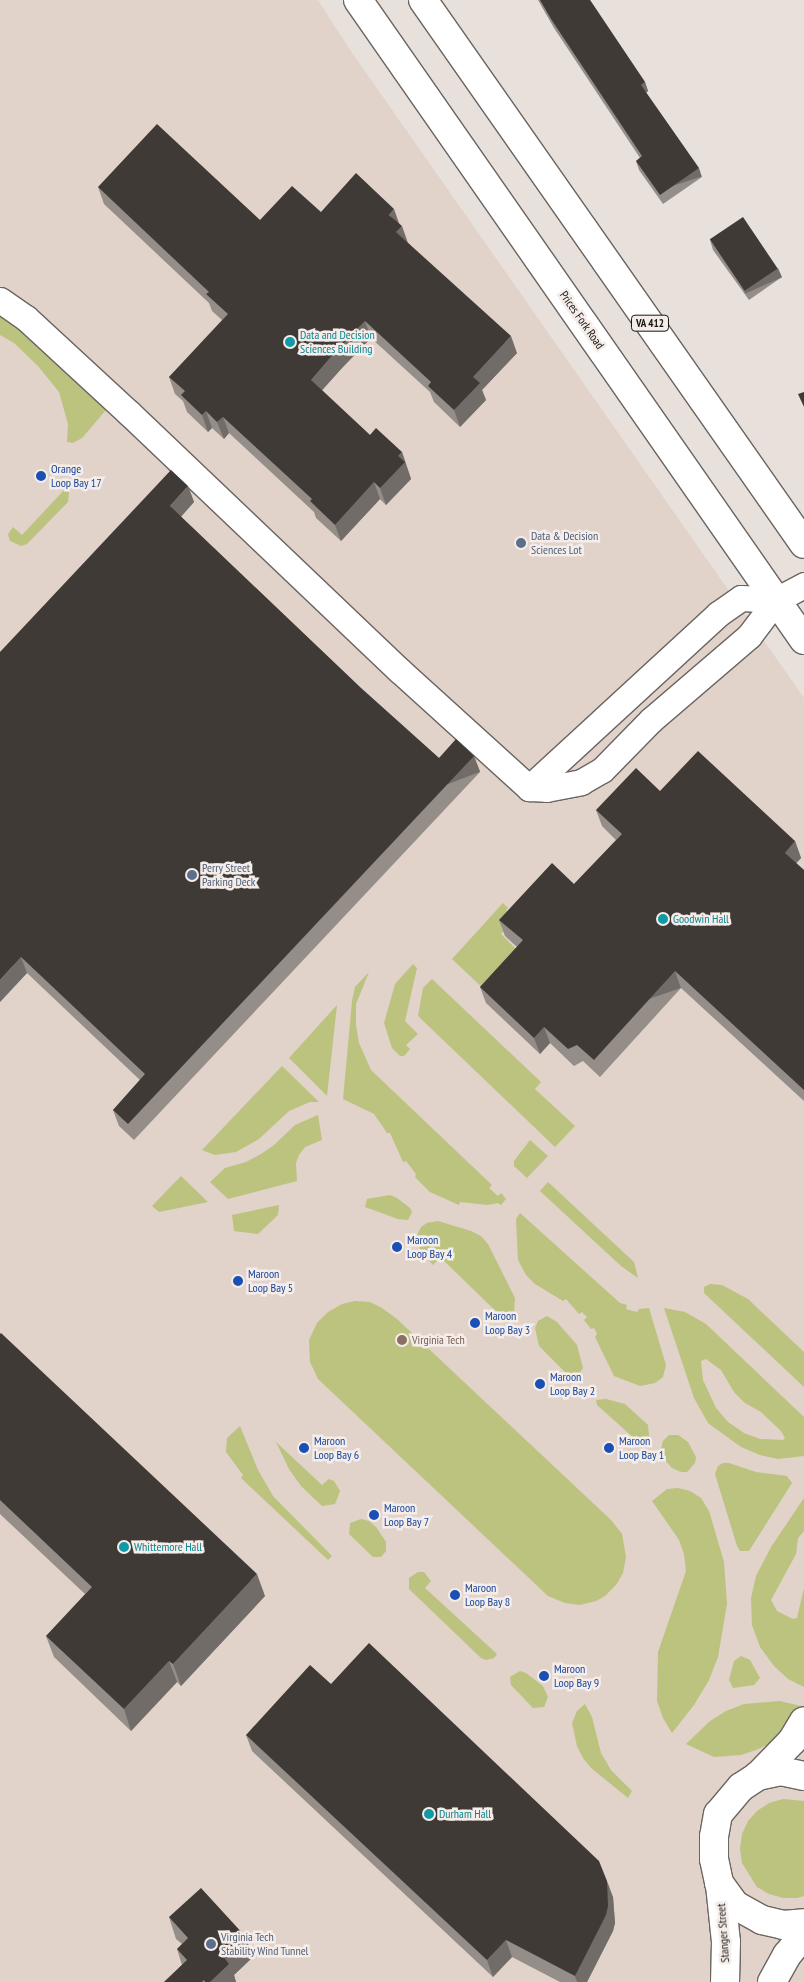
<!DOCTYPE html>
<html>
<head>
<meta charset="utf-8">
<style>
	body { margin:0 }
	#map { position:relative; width:804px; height:1982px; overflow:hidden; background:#e8e0db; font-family:"PT Sans Narrow",sans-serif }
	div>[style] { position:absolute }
	.built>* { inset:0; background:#e1d2ca }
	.green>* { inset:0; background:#bbc37e }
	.roads { filter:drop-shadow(1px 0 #6b6561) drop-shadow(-1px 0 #6b6561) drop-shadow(0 1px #6b6561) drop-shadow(0 -1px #6b6561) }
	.street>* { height:25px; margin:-12.5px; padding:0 12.5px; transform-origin:12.5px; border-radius:12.5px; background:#fff }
	.secondary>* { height:28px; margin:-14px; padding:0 14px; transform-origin:14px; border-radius:14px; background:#fff }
	.primary>* { height:28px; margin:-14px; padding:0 14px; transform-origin:14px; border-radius:14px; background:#fff }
	.wall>* { inset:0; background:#948d88 }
	.shaded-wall>* { inset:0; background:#726c68; transform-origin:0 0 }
	.building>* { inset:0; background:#403a36; transform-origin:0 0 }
	.dots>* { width:14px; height:14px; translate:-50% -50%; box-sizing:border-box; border:2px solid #f5ede9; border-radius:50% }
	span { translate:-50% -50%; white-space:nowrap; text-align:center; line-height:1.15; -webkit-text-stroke:5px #f5ede9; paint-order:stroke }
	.shield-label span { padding:1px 4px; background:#f5ede9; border:1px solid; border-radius:4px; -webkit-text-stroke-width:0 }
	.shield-label { font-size:11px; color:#181614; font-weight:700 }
	.street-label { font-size:12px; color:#181614 }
	.culture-label { font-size:12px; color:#0d838f }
	.left { translate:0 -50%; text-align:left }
	.transit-label { font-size:12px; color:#164399 }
	.service-label { font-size:12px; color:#4e5e75 }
	.education-label { font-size:12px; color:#785e54 }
</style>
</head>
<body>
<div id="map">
	<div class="built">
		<div style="clip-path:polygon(0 0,318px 0,350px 50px,804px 698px,804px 1982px,0 1982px)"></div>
	</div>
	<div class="green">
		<div style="clip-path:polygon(0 315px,11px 321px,106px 410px,82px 438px,73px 443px,67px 442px,68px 424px,59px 392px,38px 366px,14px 343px,0 335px)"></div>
		<div style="clip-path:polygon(66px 488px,69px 492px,68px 502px,27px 544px,21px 546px,10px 541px,8px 534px,13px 527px,22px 535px)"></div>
		<div style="clip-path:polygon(503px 903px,508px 908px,506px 910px,515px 918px,501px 934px,518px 951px,486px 991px,452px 959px)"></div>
		<div style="clip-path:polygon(413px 964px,417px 968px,405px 1021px,418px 1034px,406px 1045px,410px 1049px,404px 1056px,400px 1056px,392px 1048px,384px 1023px,395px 984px)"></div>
		<div style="clip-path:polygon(369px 972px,356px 1004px,356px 1025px,359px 1043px,371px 1070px,492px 1185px,489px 1188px,498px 1196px,501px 1193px,506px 1199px,501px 1205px,498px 1203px,488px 1205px,460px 1202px,459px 1205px,430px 1192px,415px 1177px,416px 1174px,406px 1161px,403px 1162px,390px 1133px,387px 1133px,374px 1114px,343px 1099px,352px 1001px,355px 987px)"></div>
		<div style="clip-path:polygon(432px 979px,541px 1082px,535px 1089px,575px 1126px,555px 1147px,418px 1016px,423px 988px)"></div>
		<div style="clip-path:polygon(337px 1005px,327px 1096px,289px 1058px)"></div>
		<div style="clip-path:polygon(282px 1066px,319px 1102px,310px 1102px,289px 1111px,259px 1139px,236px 1152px,215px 1155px,202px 1150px)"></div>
		<div style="clip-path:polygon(318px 1115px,322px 1140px,305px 1147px,299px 1155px,296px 1163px,297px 1181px,228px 1199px,210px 1182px,225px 1168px,246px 1162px,261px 1154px,274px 1145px,295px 1125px)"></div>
		<div style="clip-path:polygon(530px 1140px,548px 1156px,527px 1178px,514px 1166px,514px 1161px)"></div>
		<div style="clip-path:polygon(181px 1176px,208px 1202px,159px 1212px,152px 1206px)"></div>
		<div style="clip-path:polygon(548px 1182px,634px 1262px,638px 1278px,621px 1266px,540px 1191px)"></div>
		<div style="clip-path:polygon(390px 1195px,397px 1198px,410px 1208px,412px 1212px,408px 1220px,398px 1219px,365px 1207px,367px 1199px)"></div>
		<div style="clip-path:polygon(279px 1205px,278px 1215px,258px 1234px,234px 1231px,232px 1215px)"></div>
		<div style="clip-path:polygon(520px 1213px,620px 1303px,627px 1305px,626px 1309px,637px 1312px,639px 1309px,649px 1308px,666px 1365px,663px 1377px,655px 1383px,640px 1386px,614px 1376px,595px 1337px,597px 1334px,594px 1328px,591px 1329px,584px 1320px,587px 1317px,582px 1312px,579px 1314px,566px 1299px,563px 1301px,535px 1284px,526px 1275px,518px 1260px,516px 1219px)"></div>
		<div style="clip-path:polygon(438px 1221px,471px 1231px,481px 1236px,488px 1244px,515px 1298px,514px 1314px,508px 1323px,440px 1257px,433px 1265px,421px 1251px,417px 1242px,417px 1235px,421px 1227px,427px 1223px)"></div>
		<div style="clip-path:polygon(710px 1284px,722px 1285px,748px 1299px,804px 1352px,804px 1387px,704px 1293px,704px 1287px)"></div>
		<div style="clip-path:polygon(355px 1301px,370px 1302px,382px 1308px,397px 1319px,611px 1520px,622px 1534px,626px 1557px,623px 1573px,616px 1585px,605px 1596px,596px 1601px,580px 1605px,565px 1603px,548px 1596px,318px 1379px,310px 1362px,309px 1340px,317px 1323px,328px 1312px,342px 1304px)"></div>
		<div style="clip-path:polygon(evenodd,664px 1308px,685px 1312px,706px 1324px,804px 1417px,804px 1456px,778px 1459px,760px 1455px,741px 1447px,708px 1423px,694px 1398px,664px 1308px,706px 1359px,721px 1370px,734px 1392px,745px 1403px,761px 1412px,781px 1431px,785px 1438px,783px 1440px,760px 1439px,744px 1433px,728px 1422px,716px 1408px,703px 1380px,701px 1361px,706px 1359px)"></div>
		<div style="clip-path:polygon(547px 1316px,557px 1322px,577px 1345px,583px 1368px,579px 1374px,575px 1377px,568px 1375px,539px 1346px,535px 1328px,538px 1321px)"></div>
		<div style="clip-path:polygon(606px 1399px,625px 1404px,648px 1425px,649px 1435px,646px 1449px,597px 1405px,596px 1400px)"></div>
		<div style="clip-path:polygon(240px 1426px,258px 1470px,273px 1496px,332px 1556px,328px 1560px,241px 1478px,243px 1475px,226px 1452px,227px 1438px)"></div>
		<div style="clip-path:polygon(669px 1435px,678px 1435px,688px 1442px,696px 1457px,695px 1463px,687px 1472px,681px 1472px,672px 1468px,664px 1459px,661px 1449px,663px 1441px)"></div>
		<div style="clip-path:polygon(276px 1442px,322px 1485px,329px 1479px,334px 1481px,340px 1491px,335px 1504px,322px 1506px,301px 1486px,289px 1469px)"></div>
		<div style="clip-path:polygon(723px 1463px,729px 1463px,756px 1472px,787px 1476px,792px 1483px,749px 1551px,740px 1551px,737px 1546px,715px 1474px,718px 1466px)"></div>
		<div style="clip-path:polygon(678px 1488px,690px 1491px,701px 1498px,709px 1511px,724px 1562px,727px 1604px,718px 1657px,709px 1680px,694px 1705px,672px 1733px,663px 1718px,657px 1701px,658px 1652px,686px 1571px,684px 1554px,679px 1540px,652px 1501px,667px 1489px)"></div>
		<div style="clip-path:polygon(804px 1498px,804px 1531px,798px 1538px,796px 1554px,771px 1600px,777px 1611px,793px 1619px,797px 1618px,804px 1588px,804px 1687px,788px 1679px,774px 1666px,760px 1647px,752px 1625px,751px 1598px,756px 1576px,771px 1547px)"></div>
		<div style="clip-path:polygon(361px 1519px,369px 1521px,376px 1527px,386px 1542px,386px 1551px,381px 1557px,373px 1557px,349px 1534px,350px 1523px)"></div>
		<div style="clip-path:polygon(418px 1572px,424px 1572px,431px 1581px,425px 1588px,497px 1654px,494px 1658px,486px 1660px,481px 1658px,409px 1589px,409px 1578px)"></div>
		<div style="clip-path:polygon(741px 1656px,750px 1660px,760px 1678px,754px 1685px,733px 1688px,729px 1680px,734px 1661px)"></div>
		<div style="clip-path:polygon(520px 1671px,526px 1673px,543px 1686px,548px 1697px,544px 1707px,533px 1708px,511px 1685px,510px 1677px)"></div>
		<div style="clip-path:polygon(780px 1701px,801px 1706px,793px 1722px,773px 1742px,756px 1750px,741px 1755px,714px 1757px,686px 1744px,710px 1721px,726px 1711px,744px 1704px)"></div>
		<div style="clip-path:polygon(585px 1704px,592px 1717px,601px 1753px,611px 1770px,632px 1791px,628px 1798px,591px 1768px,583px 1758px,577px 1746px,572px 1723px,577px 1711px)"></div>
		<div style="clip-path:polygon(783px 1799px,804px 1801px,804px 1896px,797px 1898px,783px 1898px,769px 1894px,757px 1887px,742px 1863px,740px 1849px,742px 1834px,748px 1821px,757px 1811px,769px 1803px)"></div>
	</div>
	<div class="roads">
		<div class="street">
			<div style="left:0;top:300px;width:32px;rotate:35deg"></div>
			<div style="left:26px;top:318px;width:140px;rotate:42.7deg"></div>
			<div style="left:129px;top:413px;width:373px;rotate:43.6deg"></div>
			<div style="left:399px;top:670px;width:176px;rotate:42.2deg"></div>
			<div style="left:529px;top:788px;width:17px;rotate:3deg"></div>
			<div style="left:546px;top:789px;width:36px;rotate:-11deg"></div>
			<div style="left:581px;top:782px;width:24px;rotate:-30deg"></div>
			<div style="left:602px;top:770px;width:70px;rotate:-45.6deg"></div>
			<div style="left:651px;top:720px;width:129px;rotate:-40.6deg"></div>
			<div style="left:749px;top:636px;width:45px;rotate:-53.1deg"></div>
			<div style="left:776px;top:600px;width:32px;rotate:-28deg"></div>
			<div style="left:529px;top:788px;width:257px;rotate:-42.6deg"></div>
			<div style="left:718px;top:614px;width:28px;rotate:-35deg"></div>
			<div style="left:741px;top:598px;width:35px;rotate:3deg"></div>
		</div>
		<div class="secondary">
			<div style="left:758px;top:1776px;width:49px;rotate:-45.8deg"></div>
			<div style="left:792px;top:1741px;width:23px;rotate:-59deg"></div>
			<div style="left:804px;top:1776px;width:24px;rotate:-168deg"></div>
			<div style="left:781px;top:1771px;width:24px;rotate:168deg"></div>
			<div style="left:758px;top:1776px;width:20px;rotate:147deg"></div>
			<div style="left:741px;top:1787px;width:35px;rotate:130deg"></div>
			<div style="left:718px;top:1814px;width:23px;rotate:100deg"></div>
			<div style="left:714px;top:1837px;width:22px;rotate:90deg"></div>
			<div style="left:714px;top:1859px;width:25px;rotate:78deg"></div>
			<div style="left:719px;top:1883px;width:27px;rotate:54deg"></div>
			<div style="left:735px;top:1905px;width:31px;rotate:29deg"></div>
			<div style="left:762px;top:1920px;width:22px;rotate:13deg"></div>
			<div style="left:783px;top:1925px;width:21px;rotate:-5deg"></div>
			<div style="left:720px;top:1885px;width:57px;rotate:84deg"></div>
			<div style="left:726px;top:1942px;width:40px;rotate:91.4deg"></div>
			<div style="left:772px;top:1982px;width:31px;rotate:-61deg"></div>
			<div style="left:787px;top:1955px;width:26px;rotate:-50deg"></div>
		</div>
		<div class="primary">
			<div style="left:358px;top:0;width:780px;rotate:55.13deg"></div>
			<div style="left:423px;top:0;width:664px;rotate:54.99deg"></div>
		</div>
	</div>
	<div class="wall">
		<div style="clip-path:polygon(538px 0,590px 0,645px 82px,648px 91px,646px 93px,702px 177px,663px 204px,639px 170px,636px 161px,640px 158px,554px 28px)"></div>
		<div style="clip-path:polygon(98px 187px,260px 220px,321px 212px,400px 225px,407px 242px,517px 353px,482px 390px,486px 400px,460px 427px,434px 402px,430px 392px,371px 338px,342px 368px,322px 390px,370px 435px,402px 452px,411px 479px,386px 505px,380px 499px,341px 541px,316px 518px,314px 512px,229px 433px,224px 439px,212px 428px,208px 432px,187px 412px,183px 401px,175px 394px,169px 377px,222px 320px,212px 311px,209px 303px,104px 204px)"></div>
		<div style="clip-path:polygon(710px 240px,782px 277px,749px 300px,713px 250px)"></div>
		<div style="clip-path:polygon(188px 486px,194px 502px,181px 517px,361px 688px,439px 758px,474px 756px,480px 772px,134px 1140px,119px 1126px,113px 1110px,140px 1080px,27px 973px,0 1002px)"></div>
		<div style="clip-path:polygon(660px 791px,795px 841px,801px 858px,796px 863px,804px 870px,804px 1101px,681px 988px,600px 1077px,583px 1061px,574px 1066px,550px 1043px,540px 1054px,486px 1003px,480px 987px,517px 947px,505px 936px,499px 920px,574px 884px,616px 840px,602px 826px,596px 810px)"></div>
		<div style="clip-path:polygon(0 1334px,265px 1596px,181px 1686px,177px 1682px,131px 1731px,54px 1657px,46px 1636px,85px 1594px,0 1514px)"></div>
		<div style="clip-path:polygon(331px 1684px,613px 1897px,615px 1923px,613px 1931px,587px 1982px,560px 1982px,512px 1957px,493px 1977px,252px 1751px,246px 1735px)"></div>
		<div style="clip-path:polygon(169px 1917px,253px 1957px,234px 1975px,236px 1982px,164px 1982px,182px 1965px,177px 1949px,182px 1944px,176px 1939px)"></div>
	</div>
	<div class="shaded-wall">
		<div style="clip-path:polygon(645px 82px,648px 91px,644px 94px,641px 85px)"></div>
		<div style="left:699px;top:168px;width:9px;height:47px;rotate:72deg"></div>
		<div style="clip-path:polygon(394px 209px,400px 226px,389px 215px)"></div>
		<div style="clip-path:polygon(402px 226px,408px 243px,396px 232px)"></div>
		<div style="left:778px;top:268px;width:10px;height:40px;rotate:66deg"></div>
		<div style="clip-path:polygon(365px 321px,371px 338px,342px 368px,317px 396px,311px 380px,336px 351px)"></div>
		<div style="clip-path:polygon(511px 336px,517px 353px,482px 390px,486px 400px,460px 427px,454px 410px,473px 377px)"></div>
		<div style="clip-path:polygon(206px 411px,212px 428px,208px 432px,202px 415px)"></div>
		<div style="clip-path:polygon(223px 417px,229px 433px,224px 439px,217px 422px)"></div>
		<div style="clip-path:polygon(402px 452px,411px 479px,386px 505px,380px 488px,398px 456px)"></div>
		<div style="clip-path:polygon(374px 482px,380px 499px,341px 541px,335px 525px)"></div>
		<div style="clip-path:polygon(188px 486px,194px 502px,176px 522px,170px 506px)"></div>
		<div style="left:474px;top:756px;width:17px;height:505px;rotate:69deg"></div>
		<div style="clip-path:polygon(795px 841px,801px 858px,791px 869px,785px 853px)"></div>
		<div style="clip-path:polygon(21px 957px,27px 973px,0 1002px,0 980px)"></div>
		<div style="left:675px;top:971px;width:18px;height:120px;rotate:71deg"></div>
		<div style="clip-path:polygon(544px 1027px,550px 1043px,540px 1054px,534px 1038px)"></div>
		<div style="clip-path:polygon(257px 1574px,265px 1596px,181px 1686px,173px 1664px)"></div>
		<div style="clip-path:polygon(169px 1661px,177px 1682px,131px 1731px,124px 1709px)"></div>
		<div style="clip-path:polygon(607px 1881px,613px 1897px,615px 1923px,613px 1931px,587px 1982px,577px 1982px,575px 1976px)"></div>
		<div style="clip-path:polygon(245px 1936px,253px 1957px,234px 1975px,236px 1982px,210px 1982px,223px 1956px)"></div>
		<div style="clip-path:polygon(506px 1940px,512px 1957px,493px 1977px,487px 1960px)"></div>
	</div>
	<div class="building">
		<div style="clip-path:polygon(540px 0,590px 0,645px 82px,641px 85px,699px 168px,660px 195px,636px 161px,642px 156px,551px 19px)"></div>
		<div style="clip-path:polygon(157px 124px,260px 220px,292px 186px,321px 212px,356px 173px,394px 209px,389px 215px,402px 226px,396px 232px,511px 336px,473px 377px,480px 383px,454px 410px,428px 386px,431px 382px,365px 321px,336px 351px,311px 380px,370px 435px,376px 428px,402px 452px,398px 456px,405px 462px,380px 488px,374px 482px,335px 525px,310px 501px,312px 499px,223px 417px,217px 422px,206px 411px,202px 415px,181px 395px,185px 391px,169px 377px,228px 314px,206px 294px,209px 292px,98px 187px)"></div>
		<div style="left:743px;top:217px;width:62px;height:40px;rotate:56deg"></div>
		<div style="clip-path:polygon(804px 392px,804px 407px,798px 394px)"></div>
		<div style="clip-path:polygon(171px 470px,188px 486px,170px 506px,361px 688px,439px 758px,456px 739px,474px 756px,128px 1124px,113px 1110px,145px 1074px,21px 957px,0 980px,0 652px)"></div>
		<div style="clip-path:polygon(698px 751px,795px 841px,785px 853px,804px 870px,804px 1090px,675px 971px,594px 1060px,577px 1045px,568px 1049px,544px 1027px,534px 1038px,480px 987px,523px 940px,499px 920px,552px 863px,574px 884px,622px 834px,596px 810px,636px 768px,660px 791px)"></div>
		<div style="clip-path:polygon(1px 1333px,257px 1574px,173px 1664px,169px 1661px,124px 1709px,46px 1636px,92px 1587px,0 1500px,0 1334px)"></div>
		<div style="clip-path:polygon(369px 1643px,599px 1861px,607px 1881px,608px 1906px,606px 1915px,575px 1976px,506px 1940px,487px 1960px,246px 1735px,310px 1665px,331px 1684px)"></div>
		<div style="clip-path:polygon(201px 1888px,245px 1936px,223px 1956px,229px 1964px,210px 1982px,205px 1982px,204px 1980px,202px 1982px,164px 1982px,187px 1960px,177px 1949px,188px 1938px,169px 1917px)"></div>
	</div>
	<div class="dots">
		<div style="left:290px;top:342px;background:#0f9aa8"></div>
		<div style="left:41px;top:476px;background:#1a4fb4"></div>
		<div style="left:521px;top:543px;background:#5c6f8a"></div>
		<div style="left:192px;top:875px;background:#5c6f8a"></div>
		<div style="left:663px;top:919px;background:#0f9aa8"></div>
		<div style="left:397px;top:1247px;background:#1a4fb4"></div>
		<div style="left:238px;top:1281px;background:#1a4fb4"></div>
		<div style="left:475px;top:1323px;background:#1a4fb4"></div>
		<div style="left:402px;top:1340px;background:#8d6e63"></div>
		<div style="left:540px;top:1384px;background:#1a4fb4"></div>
		<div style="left:304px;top:1448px;background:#1a4fb4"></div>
		<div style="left:609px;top:1448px;background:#1a4fb4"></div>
		<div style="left:374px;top:1515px;background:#1a4fb4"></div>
		<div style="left:124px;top:1547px;background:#0f9aa8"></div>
		<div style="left:455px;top:1595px;background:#1a4fb4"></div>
		<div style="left:544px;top:1676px;background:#1a4fb4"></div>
		<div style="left:429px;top:1814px;background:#0f9aa8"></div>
		<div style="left:211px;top:1944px;background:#5c6f8a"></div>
	</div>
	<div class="shield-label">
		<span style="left:650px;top:323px">VA 412</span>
	</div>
	<div class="street-label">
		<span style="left:582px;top:320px;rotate:55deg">Prices Fork Road</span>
		<span style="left:723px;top:1933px;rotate:-94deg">Stanger Street</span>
	</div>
	<div class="culture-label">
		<span class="left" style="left:300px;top:342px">Data and Decision<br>Sciences Building</span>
		<span class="left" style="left:673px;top:919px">Goodwin Hall</span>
		<span class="left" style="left:134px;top:1547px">Whittemore Hall</span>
		<span class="left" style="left:439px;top:1814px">Durham Hall</span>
	</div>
	<div class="transit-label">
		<span class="left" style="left:51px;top:476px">Orange<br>Loop Bay 17</span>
		<span class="left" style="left:407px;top:1247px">Maroon<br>Loop Bay 4</span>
		<span class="left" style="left:248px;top:1281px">Maroon<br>Loop Bay 5</span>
		<span class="left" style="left:485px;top:1323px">Maroon<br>Loop Bay 3</span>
		<span class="left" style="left:550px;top:1384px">Maroon<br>Loop Bay 2</span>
		<span class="left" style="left:314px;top:1448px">Maroon<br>Loop Bay 6</span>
		<span class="left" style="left:619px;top:1448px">Maroon<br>Loop Bay 1</span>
		<span class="left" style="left:384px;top:1515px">Maroon<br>Loop Bay 7</span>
		<span class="left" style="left:465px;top:1595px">Maroon<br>Loop Bay 8</span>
		<span class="left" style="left:554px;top:1676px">Maroon<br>Loop Bay 9</span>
	</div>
	<div class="service-label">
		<span class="left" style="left:531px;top:543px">Data &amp; Decision<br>Sciences Lot</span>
		<span class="left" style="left:202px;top:875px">Perry Street<br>Parking Deck</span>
		<span class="left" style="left:221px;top:1944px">Virginia Tech<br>Stability Wind Tunnel</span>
	</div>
	<div class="education-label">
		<span class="left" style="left:412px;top:1340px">Virginia Tech</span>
	</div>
</div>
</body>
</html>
